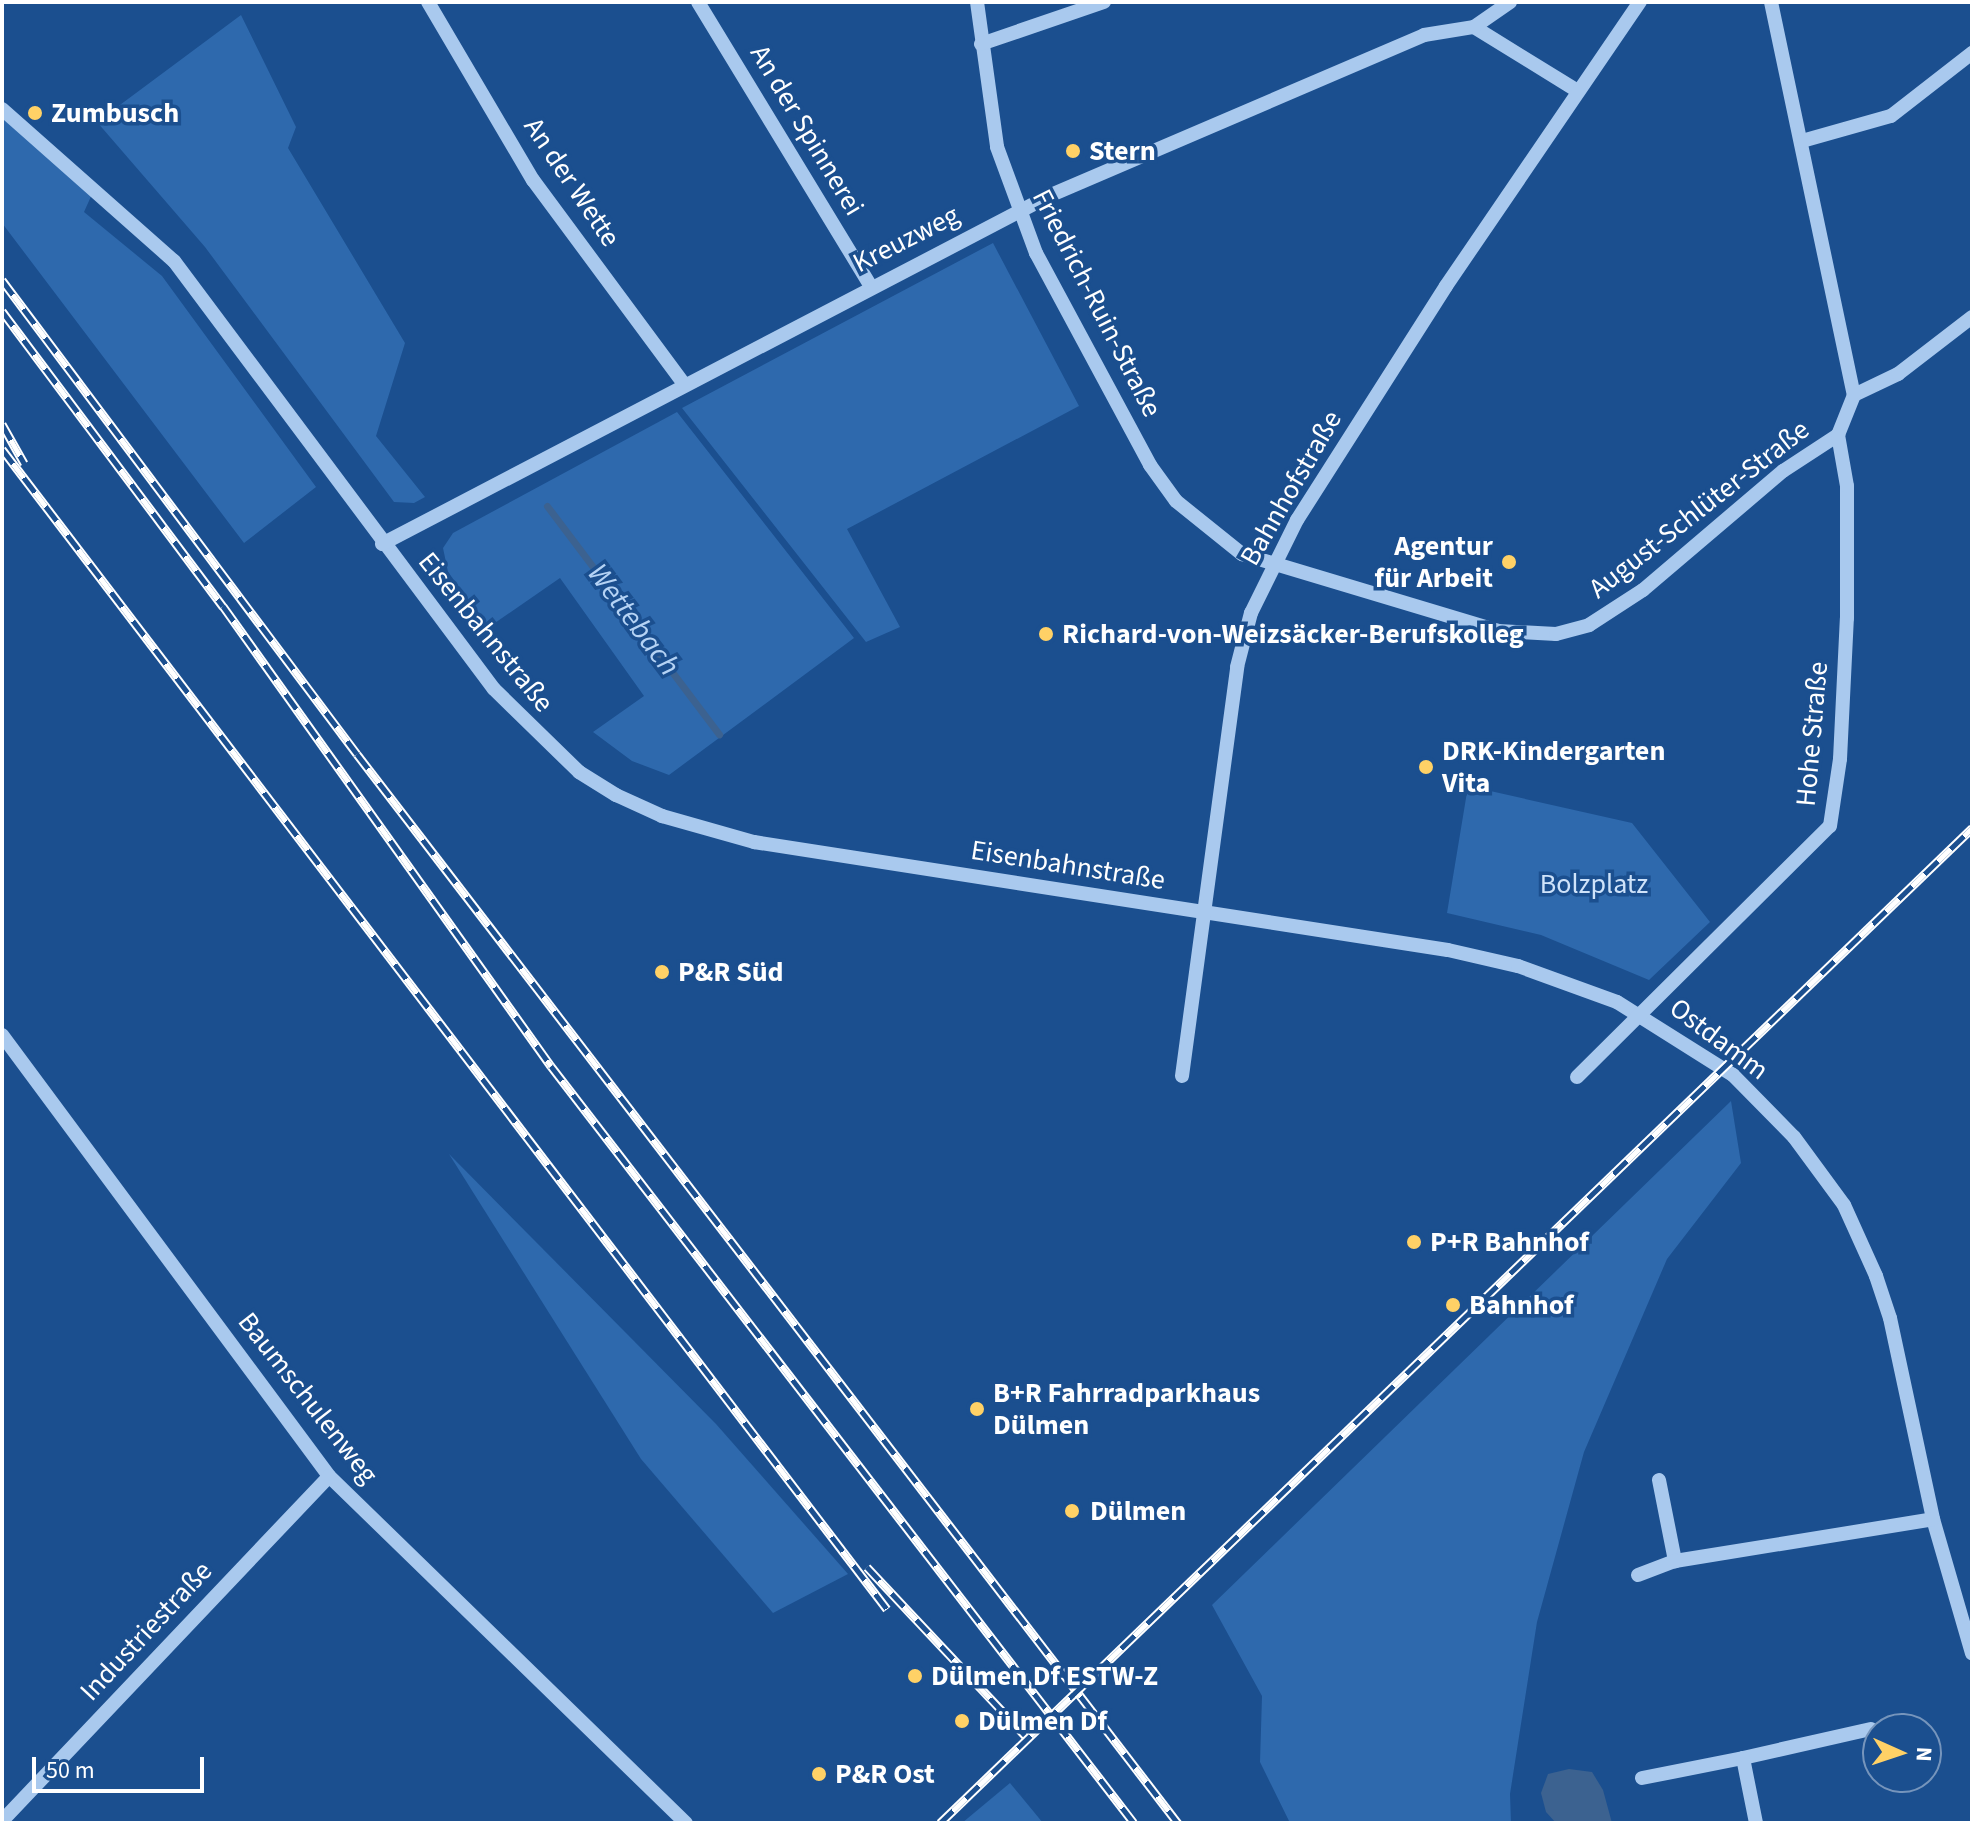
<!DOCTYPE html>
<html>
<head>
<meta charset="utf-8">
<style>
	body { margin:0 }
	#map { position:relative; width:1974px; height:1825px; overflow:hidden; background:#1b4f8f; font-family:"Source Sans 3",sans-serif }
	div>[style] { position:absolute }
	.green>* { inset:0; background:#2e69ad }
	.water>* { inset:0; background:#3c6290 }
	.stream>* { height:7px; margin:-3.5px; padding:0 3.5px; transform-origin:3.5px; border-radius:3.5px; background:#3c6290 }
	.minor>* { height:14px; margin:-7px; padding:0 7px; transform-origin:7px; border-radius:7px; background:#a9c9ee }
	.rail>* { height:9px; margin-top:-4.5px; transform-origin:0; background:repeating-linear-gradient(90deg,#1b4f8f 0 18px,#fff 0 36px); box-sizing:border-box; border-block:2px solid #fff }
	.dots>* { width:22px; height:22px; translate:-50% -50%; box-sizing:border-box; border:4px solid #1b4f8f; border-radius:50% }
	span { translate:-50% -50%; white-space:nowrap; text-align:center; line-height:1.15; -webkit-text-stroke:7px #1b4f8f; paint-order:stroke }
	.poi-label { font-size:28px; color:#fff; font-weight:700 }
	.left { translate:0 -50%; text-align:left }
	.right { translate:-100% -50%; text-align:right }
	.street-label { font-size:28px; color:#fff }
	.park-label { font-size:28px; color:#cfe3fa }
	.water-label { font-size:30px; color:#b5d3f5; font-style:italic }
	.frame { position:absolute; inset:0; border:4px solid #fff; pointer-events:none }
	.north { position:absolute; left:1862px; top:1713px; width:80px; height:80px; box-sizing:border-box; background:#1b4f8f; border:2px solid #7695bc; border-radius:50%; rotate:93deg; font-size:22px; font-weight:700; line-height:32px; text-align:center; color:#fff }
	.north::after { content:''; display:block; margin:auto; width:28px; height:36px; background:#ffd166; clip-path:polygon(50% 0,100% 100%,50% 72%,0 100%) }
	.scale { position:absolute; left:32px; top:1757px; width:172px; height:36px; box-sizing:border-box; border:4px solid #fff; border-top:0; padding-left:10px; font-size:24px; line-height:28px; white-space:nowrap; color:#fff; -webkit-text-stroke:6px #1b4f8f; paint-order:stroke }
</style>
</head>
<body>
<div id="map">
	<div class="green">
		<div style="clip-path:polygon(241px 15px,296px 127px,288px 148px,405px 343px,376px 436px,425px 497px,414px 503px,394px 502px,205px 247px,97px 122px)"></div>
		<div style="clip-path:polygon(2px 109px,93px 192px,84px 212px,162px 276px,316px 487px,244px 543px,2px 223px)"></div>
		<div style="clip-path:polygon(993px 243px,1079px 406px,847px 529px,900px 627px,866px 642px,682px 408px)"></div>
		<div style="clip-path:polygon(677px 412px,854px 638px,669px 775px,632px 761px,593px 732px,644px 696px,560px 578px,489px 627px,448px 572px,443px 548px,453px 533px)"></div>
		<div style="clip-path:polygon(1468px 786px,1632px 823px,1710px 922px,1649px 980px,1541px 935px,1447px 913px)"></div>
		<div style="clip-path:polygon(1731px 1101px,1741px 1163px,1667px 1259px,1584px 1452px,1537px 1622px,1510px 1794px,1511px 1823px,1290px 1823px,1260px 1762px,1262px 1696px,1212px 1605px)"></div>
		<div style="clip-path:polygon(449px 1154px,716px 1424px,848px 1574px,773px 1613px,641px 1459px)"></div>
		<div style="clip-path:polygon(1010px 1783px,1043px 1823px,962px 1823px)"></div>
	</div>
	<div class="water">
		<div style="clip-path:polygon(1569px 1769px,1592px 1772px,1603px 1790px,1612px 1823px,1556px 1823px,1546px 1812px,1541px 1793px,1548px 1774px)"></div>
	</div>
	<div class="stream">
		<div style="left:547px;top:506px;width:286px;rotate:53deg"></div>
	</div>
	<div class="minor">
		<div style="left:428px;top:2px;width:207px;rotate:59.5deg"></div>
		<div style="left:533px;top:180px;width:254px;rotate:53.5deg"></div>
		<div style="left:698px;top:2px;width:333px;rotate:58.7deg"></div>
		<div style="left:977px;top:2px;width:146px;rotate:82.1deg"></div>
		<div style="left:997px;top:147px;width:113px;rotate:69.8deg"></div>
		<div style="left:1036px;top:253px;width:241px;rotate:61.7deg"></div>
		<div style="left:1150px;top:465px;width:44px;rotate:54.2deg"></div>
		<div style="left:1176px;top:501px;width:85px;rotate:38.8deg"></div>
		<div style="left:1242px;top:554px;width:267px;rotate:16.7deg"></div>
		<div style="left:1498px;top:631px;width:58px;rotate:3deg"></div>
		<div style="left:1556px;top:634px;width:34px;rotate:-15deg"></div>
		<div style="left:1589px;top:625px;width:64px;rotate:-32.9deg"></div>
		<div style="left:1643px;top:590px;width:184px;rotate:-40.4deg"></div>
		<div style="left:1783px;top:471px;width:66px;rotate:-33.2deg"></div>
		<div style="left:1838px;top:435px;width:43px;rotate:-68.2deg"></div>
		<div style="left:1854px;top:395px;width:49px;rotate:-25.5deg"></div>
		<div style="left:1898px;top:374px;width:93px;rotate:-37.6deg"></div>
		<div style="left:1771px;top:2px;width:402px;rotate:78.1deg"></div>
		<div style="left:1474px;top:27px;width:120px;rotate:31.7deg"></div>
		<div style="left:981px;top:44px;width:130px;rotate:-18.9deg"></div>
		<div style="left:2px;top:109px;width:230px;rotate:41.5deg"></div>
		<div style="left:174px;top:261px;width:534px;rotate:53.22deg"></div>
		<div style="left:494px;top:689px;width:119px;rotate:44.3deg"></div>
		<div style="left:579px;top:772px;width:44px;rotate:31.9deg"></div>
		<div style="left:616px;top:795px;width:51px;rotate:24.5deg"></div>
		<div style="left:662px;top:816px;width:96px;rotate:15.8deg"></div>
		<div style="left:754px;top:842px;width:702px;rotate:8.85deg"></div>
		<div style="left:1448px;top:950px;width:72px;rotate:12.9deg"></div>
		<div style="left:1518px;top:966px;width:105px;rotate:20deg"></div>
		<div style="left:1617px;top:1002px;width:137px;rotate:32.2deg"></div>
		<div style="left:1733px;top:1075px;width:87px;rotate:45.5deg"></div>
		<div style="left:1794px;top:1137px;width:84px;rotate:53.7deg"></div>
		<div style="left:1844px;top:1205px;width:78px;rotate:65.7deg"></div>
		<div style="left:1876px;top:1276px;width:44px;rotate:71.6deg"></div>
		<div style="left:1890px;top:1318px;width:206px;rotate:77.9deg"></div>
		<div style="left:1933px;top:1519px;width:140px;rotate:73.8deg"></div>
		<div style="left:1802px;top:141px;width:92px;rotate:-15.7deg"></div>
		<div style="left:1891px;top:116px;width:103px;rotate:-37.9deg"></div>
		<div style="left:382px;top:544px;width:755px;rotate:-27.55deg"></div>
		<div style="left:1051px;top:195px;width:406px;rotate:-23.2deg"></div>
		<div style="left:1424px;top:35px;width:51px;rotate:-9.1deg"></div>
		<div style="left:1474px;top:27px;width:44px;rotate:-34.8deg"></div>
		<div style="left:2px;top:1035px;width:549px;rotate:53.44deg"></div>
		<div style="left:329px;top:1476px;width:498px;rotate:44.2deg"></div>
		<div style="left:1182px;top:1076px;width:413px;rotate:-82.3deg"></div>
		<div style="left:1237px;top:667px;width:56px;rotate:-75.5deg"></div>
		<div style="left:1251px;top:613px;width:104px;rotate:-63.7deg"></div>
		<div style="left:1297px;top:520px;width:277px;rotate:-57.5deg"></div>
		<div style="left:1446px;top:286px;width:344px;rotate:-55.7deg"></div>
		<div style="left:1577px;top:1077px;width:356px;rotate:-44.8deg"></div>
		<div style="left:1830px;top:826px;width:68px;rotate:-81.5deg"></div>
		<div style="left:1840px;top:759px;width:141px;rotate:-87.2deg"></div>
		<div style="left:1847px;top:618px;width:132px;rotate:-90deg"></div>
		<div style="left:1847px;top:486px;width:52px;rotate:-100deg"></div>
		<div style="left:1659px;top:1480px;width:83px;rotate:78.8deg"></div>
		<div style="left:1675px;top:1561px;width:261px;rotate:-9.2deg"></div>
		<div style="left:1638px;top:1575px;width:40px;rotate:-21deg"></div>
		<div style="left:1743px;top:1758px;width:131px;rotate:-12.8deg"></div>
		<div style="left:1642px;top:1778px;width:103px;rotate:-11.2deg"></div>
		<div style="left:1743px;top:1758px;width:66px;rotate:78.7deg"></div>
		<div style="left:2px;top:1821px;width:475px;rotate:-46.5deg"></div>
	</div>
	<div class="rail">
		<div style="left:2px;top:280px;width:592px;rotate:53.17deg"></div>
		<div style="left:357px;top:754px;width:1348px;rotate:52.48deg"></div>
		<div style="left:2px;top:311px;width:369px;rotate:53.2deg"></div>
		<div style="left:223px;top:606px;width:565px;rotate:54.51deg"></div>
		<div style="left:551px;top:1066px;width:955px;rotate:52.4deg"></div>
		<div style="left:2px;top:424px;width:45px;rotate:60.6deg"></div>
		<div style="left:2px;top:449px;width:1459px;rotate:52.66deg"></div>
		<div style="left:867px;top:1567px;width:231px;rotate:46.8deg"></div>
		<div style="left:940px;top:1823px;width:1434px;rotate:-43.95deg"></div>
	</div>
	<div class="dots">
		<div style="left:35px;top:113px;background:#ffd166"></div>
		<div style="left:1073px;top:151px;background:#ffd166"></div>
		<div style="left:1509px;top:562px;background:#ffd166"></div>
		<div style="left:1046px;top:634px;background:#ffd166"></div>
		<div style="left:1426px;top:767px;background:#ffd166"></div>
		<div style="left:662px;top:972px;background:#ffd166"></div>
		<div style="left:1414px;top:1242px;background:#ffd166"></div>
		<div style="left:1453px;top:1305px;background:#ffd166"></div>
		<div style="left:977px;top:1409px;background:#ffd166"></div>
		<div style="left:1072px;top:1511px;background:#ffd166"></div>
		<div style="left:915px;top:1676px;background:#ffd166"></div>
		<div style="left:962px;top:1721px;background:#ffd166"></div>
		<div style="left:819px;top:1774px;background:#ffd166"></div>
	</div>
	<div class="poi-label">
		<span class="left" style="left:51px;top:113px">Zumbusch</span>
		<span class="left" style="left:1089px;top:151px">Stern</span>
		<span class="right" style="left:1493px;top:562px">Agentur<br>für Arbeit</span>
		<span class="left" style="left:1062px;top:634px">Richard-von-Weizsäcker-Berufskolleg</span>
		<span class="left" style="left:1442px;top:767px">DRK-Kindergarten<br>Vita</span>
		<span class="left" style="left:678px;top:972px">P&amp;R Süd</span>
		<span class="left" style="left:1430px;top:1242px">P+R Bahnhof</span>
		<span class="left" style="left:1469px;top:1305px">Bahnhof</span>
		<span class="left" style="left:993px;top:1409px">B+R Fahrradparkhaus<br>Dülmen</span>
		<span class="left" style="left:1090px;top:1511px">Dülmen</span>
		<span class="left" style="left:931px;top:1676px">Dülmen Df ESTW-Z</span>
		<span class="left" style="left:978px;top:1721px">Dülmen Df</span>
		<span class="left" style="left:835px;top:1774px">P&amp;R Ost</span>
	</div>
	<div class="street-label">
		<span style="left:807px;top:130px;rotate:59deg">An der Spinnerei</span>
		<span style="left:572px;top:182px;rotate:56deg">An der Wette</span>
		<span style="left:906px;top:239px;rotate:-27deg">Kreuzweg</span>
		<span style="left:1097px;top:303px;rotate:63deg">Friedrich-Ruin-Straße</span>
		<span style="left:1291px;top:488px;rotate:-60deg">Bahnhofstraße</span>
		<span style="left:1699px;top:509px;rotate:-38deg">August-Schlüter-Straße</span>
		<span style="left:486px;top:632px;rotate:51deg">Eisenbahnstraße</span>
		<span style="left:1812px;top:734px;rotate:-85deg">Hohe Straße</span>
		<span style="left:1068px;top:865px;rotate:9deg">Eisenbahnstraße</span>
		<span style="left:1719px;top:1039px;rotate:37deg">Ostdamm</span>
		<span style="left:308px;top:1398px;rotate:52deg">Baumschulenweg</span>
		<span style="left:146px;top:1631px;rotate:-47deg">Industriestraße</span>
	</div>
	<div class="park-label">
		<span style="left:1594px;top:884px">Bolzplatz</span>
	</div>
	<div class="water-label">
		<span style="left:633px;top:620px;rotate:53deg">Wettebach</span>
	</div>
	<div class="frame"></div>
	<div class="north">N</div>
	<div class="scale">50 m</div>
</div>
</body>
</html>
